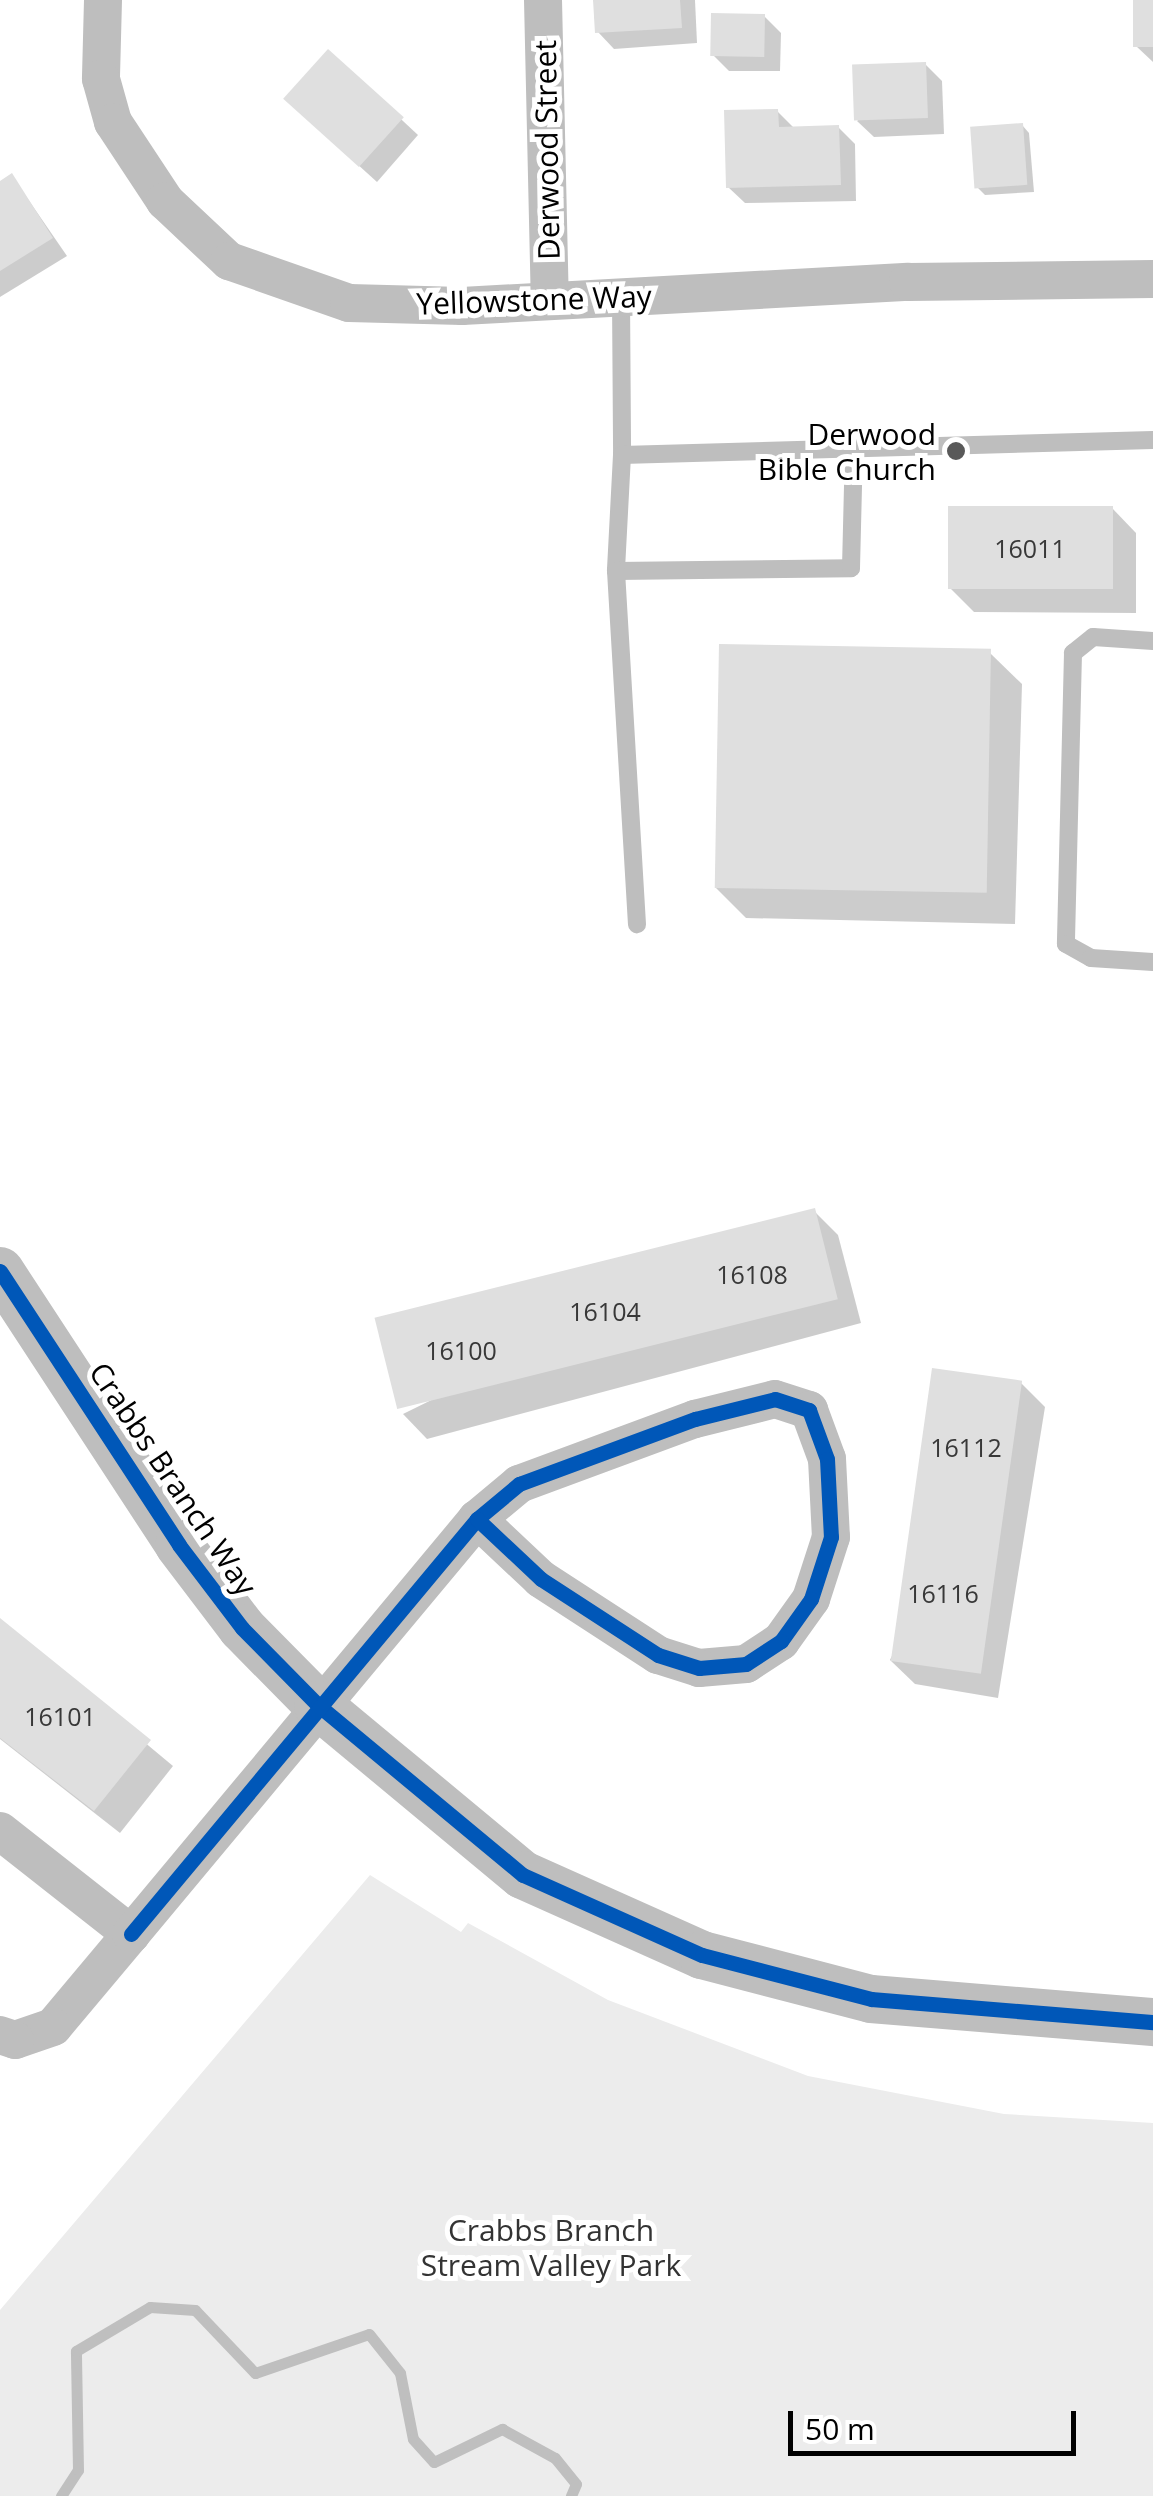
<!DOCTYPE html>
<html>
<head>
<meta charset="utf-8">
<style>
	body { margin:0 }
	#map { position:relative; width:1153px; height:2496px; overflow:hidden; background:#fff; font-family:"Open Sans",sans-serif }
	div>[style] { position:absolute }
	.green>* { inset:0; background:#ececec }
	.shadow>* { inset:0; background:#0003 }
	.stream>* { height:11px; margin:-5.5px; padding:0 5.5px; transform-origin:5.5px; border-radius:5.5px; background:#bfbfbf }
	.building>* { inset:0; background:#dfdfdf; transform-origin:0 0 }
	.service>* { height:18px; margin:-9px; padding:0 9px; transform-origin:9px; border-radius:9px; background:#bebebe }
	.minor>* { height:38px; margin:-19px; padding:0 19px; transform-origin:19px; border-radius:19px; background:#bebebe }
	.tertiary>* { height:48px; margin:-24px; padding:0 24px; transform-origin:24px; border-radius:24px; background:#bebebe }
	.cycleway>* { height:15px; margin:-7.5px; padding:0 7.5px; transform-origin:7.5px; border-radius:7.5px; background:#0057b8 }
	.dots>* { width:28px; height:28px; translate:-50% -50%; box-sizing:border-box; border:5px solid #fff; border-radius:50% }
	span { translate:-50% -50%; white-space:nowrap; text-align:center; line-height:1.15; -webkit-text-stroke:10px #fff; paint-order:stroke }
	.number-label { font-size:25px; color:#383838 }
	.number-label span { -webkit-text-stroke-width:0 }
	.street-label { font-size:30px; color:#000 }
	.poi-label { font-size:30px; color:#000 }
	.right { translate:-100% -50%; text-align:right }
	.park-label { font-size:30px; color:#333 }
	.scale { position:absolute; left:788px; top:2411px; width:288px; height:45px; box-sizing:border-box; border:5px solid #000; border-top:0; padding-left:12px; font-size:30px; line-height:35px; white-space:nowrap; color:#000; -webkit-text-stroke:8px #fff; paint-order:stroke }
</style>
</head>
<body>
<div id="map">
	<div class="green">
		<div style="clip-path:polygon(370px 1875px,461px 1932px,468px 1923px,608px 2000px,808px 2076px,1004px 2114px,1153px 2123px,1153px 2496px,0 2496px,0 2310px)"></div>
	</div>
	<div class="shadow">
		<div style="clip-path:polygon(596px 0,695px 0,697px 43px,614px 49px,598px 32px)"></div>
		<div style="clip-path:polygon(1135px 0,1153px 0,1153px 62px,1136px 46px)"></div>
		<div style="clip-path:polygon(764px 16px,781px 33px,780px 71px,729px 71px,713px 55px)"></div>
		<div style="clip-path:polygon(329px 52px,418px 135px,377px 182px,303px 115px)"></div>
		<div style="clip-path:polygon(925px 64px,942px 81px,944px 134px,874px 137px,857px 121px)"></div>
		<div style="clip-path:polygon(777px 111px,795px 129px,838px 127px,855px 144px,856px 201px,745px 203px,728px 187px)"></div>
		<div style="clip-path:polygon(1022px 125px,1029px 133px,1034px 192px,985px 195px,977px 187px)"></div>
		<div style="clip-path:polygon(12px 176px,67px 256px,0 297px,0 184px)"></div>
		<div style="clip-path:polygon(1112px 508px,1136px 533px,1136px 613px,974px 612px,950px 588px)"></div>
		<div style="clip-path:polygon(990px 653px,1022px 684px,1015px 924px,746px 918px,715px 887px)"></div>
		<div style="clip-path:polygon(814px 1211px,838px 1235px,861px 1323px,427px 1439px,403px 1414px)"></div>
		<div style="clip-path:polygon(1021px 1383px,1045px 1407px,998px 1698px,915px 1684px,890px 1660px)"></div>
		<div style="clip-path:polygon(0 1622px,173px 1766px,120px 1833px,0 1739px)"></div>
	</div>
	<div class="stream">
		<div style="left:61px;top:2496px;width:31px;rotate:-57deg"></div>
		<div style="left:78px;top:2470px;width:119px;rotate:-91deg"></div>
		<div style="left:76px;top:2351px;width:86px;rotate:-30.7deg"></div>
		<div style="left:150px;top:2307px;width:45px;rotate:3.8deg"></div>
		<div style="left:195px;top:2310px;width:87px;rotate:46.4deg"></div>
		<div style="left:255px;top:2373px;width:120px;rotate:-18.9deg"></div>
		<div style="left:369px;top:2334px;width:50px;rotate:51.5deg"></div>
		<div style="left:400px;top:2373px;width:67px;rotate:78.9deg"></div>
		<div style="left:413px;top:2439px;width:31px;rotate:48deg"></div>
		<div style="left:434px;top:2462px;width:76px;rotate:-25.9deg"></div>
		<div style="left:502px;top:2429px;width:60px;rotate:28.7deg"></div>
		<div style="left:555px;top:2458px;width:33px;rotate:51deg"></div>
		<div style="left:576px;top:2484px;width:13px;rotate:113deg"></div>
	</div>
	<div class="building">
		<div style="clip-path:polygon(593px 0,680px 0,682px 28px,595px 33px)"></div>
		<div style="left:1133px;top:0;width:20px;height:47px"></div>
		<div style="left:711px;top:13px;width:54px;height:43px;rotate:1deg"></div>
		<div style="left:328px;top:49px;width:102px;height:67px;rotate:42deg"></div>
		<div style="left:926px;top:62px;width:56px;height:74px;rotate:88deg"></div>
		<div style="clip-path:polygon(778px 109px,779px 127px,839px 125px,841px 185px,726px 188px,724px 110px)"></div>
		<div style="left:1023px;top:123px;width:62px;height:53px;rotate:86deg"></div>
		<div style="clip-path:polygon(12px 173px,53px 238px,0 271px,0 181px)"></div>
		<div style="left:948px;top:506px;width:165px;height:83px"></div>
		<div style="left:719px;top:644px;width:272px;height:244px;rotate:1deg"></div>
		<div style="left:815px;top:1208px;width:94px;height:454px;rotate:76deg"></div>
		<div style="left:932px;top:1368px;width:91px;height:296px;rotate:8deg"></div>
		<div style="clip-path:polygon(0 1618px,151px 1740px,94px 1811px,0 1738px)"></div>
	</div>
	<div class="service">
		<div style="left:621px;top:297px;width:158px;rotate:89.6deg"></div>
		<div style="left:622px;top:455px;width:531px;rotate:-1.62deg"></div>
		<div style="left:622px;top:455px;width:116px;rotate:93deg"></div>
		<div style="left:616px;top:571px;width:235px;rotate:-0.7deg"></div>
		<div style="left:851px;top:568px;width:119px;rotate:-88.6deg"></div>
		<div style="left:616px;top:571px;width:354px;rotate:86.6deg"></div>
		<div style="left:1153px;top:641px;width:60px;rotate:-176.2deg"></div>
		<div style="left:1093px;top:637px;width:26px;rotate:141deg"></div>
		<div style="left:1073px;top:653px;width:291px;rotate:91.4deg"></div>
		<div style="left:1066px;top:944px;width:29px;rotate:29deg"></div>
		<div style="left:1091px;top:958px;width:62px;rotate:3.7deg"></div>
	</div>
	<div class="minor">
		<div style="left:103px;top:0;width:79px;rotate:91.5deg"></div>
		<div style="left:101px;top:79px;width:45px;rotate:74.4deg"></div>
		<div style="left:113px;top:122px;width:95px;rotate:56.6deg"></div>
		<div style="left:165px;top:201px;width:88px;rotate:43.2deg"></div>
		<div style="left:229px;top:261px;width:127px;rotate:19.3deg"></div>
		<div style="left:349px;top:303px;width:113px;rotate:1.5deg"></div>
		<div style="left:462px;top:306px;width:447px;rotate:-3.1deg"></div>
		<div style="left:908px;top:282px;width:245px;rotate:-0.7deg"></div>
		<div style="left:543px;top:0;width:300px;rotate:88.7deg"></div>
		<div style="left:0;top:1831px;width:167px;rotate:38.2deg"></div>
		<div style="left:131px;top:1934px;width:121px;rotate:130deg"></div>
		<div style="left:53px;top:2027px;width:40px;rotate:161.1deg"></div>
		<div style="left:15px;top:2040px;width:16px;rotate:-162deg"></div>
		<div style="left:131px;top:1934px;width:540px;rotate:-50.18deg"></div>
		<div style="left:477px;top:1519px;width:55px;rotate:-39.8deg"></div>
		<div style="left:519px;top:1484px;width:188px;rotate:-20.3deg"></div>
		<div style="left:695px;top:1419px;width:82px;rotate:-14deg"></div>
		<div style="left:775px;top:1399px;width:36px;rotate:18deg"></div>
		<div style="left:809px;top:1410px;width:52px;rotate:69.8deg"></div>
		<div style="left:827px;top:1459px;width:78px;rotate:87.1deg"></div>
		<div style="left:831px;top:1537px;width:65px;rotate:107.9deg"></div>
		<div style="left:811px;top:1599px;width:52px;rotate:125.5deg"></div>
		<div style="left:781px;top:1641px;width:42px;rotate:146.7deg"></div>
		<div style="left:746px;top:1664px;width:47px;rotate:175.1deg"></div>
		<div style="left:699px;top:1668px;width:43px;rotate:-162.4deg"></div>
		<div style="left:658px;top:1655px;width:140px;rotate:-147deg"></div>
		<div style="left:541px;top:1579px;width:88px;rotate:-136.8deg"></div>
	</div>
	<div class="tertiary">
		<div style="left:0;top:1271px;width:327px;rotate:56.8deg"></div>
		<div style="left:179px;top:1545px;width:104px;rotate:52.8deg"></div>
		<div style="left:242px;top:1628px;width:108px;rotate:45.4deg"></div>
		<div style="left:318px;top:1705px;width:266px;rotate:39.7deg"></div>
		<div style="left:523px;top:1875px;width:196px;rotate:24.1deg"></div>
		<div style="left:702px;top:1955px;width:175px;rotate:14.6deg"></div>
		<div style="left:871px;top:1999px;width:283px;rotate:4.7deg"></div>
	</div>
	<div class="cycleway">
		<div style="left:0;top:1271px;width:327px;rotate:56.8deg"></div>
		<div style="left:179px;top:1545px;width:104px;rotate:52.8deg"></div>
		<div style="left:242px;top:1628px;width:108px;rotate:45.4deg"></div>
		<div style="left:318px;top:1705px;width:266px;rotate:39.7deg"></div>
		<div style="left:523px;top:1875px;width:196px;rotate:24.1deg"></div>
		<div style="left:702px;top:1955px;width:175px;rotate:14.6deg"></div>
		<div style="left:871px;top:1999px;width:283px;rotate:4.7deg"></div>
		<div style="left:131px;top:1934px;width:540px;rotate:-50.18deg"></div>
		<div style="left:477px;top:1519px;width:55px;rotate:-39.8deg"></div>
		<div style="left:519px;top:1484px;width:188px;rotate:-20.3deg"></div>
		<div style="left:695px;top:1419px;width:82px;rotate:-14deg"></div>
		<div style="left:775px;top:1399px;width:36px;rotate:18deg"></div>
		<div style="left:809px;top:1410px;width:52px;rotate:69.8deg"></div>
		<div style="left:827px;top:1459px;width:78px;rotate:87.1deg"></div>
		<div style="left:831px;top:1537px;width:65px;rotate:107.9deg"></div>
		<div style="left:811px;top:1599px;width:52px;rotate:125.5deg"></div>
		<div style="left:781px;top:1641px;width:42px;rotate:146.7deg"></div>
		<div style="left:746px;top:1664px;width:47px;rotate:175.1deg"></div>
		<div style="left:699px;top:1668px;width:43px;rotate:-162.4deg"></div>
		<div style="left:658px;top:1655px;width:140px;rotate:-147deg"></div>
		<div style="left:541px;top:1579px;width:88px;rotate:-136.8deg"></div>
	</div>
	<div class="dots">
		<div style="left:956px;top:451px;background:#595959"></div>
	</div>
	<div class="number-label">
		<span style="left:1030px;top:548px">16011</span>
		<span style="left:752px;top:1274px">16108</span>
		<span style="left:605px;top:1311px">16104</span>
		<span style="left:461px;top:1350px">16100</span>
		<span style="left:966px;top:1447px">16112</span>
		<span style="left:943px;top:1593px">16116</span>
		<span style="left:60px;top:1716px">16101</span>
	</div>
	<div class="street-label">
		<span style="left:547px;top:150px;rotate:-91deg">Derwood Street</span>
		<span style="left:534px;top:300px;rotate:-2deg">Yellowstone Way</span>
		<span style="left:173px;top:1479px;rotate:56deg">Crabbs Branch Way</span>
	</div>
	<div class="poi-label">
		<span class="right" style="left:936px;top:451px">Derwood<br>Bible Church</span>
	</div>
	<div class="park-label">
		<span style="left:551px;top:2247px">Crabbs Branch<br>Stream Valley Park</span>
	</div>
	<div class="scale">50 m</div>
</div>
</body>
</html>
